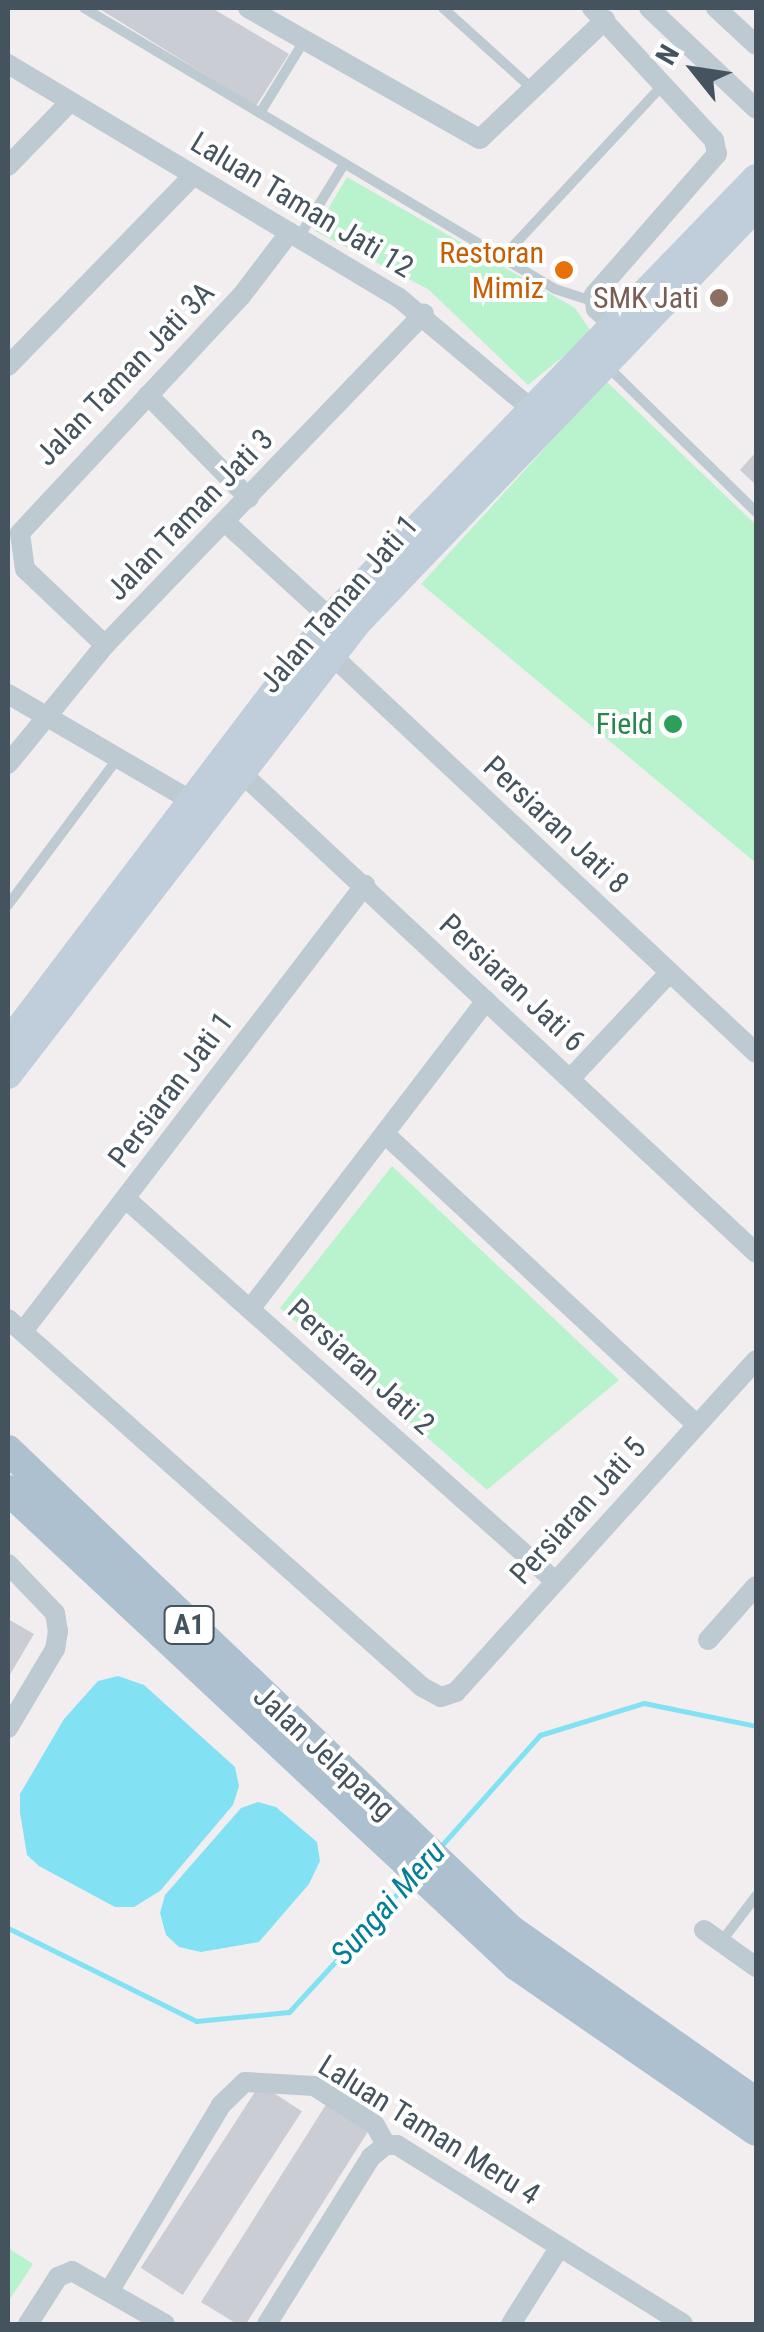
<!DOCTYPE html>
<html>
<head>
<meta charset="utf-8">
<style>
	body { margin:0 }
	#map { position:relative; width:764px; height:2332px; overflow:hidden; background:#f2eeef; font-family:"Roboto Condensed",sans-serif }
	div>[style] { position:absolute }
	.green>* { inset:0; background:#b9f3cd }
	.water>* { inset:0; background:#82e2f4 }
	.stream>* { height:5px; margin:-2.5px; padding:0 2.5px; transform-origin:2.5px; border-radius:2.5px; background:#82e2f4 }
	.building>* { inset:0; background:#caced4; transform-origin:0 0 }
	.lane>* { height:10px; margin:-5px; padding:0 5px; transform-origin:5px; border-radius:5px; background:#becad2 }
	.street>* { height:20px; margin:-10px; padding:0 10px; transform-origin:10px; border-radius:10px; background:#becad2 }
	.secondary>* { height:28px; margin:-14px; padding:0 14px; transform-origin:14px; border-radius:14px; background:#c0cdda }
	.primary>* { height:30px; margin:-15px; padding:0 15px; transform-origin:15px; border-radius:15px; background:#acc0d0 }
	.dots>* { width:28px; height:28px; translate:-50% -50%; box-sizing:border-box; border:5px solid #fff; border-radius:50% }
	span { translate:-50% -50%; white-space:nowrap; text-align:center; line-height:1.15; -webkit-text-stroke:8px #fff; paint-order:stroke }
	.shield-label span { padding:2px 8px; background:#fff; border:2px solid; border-radius:8px; -webkit-text-stroke-width:0 }
	.shield-label { font-size:28px; color:#45535e; font-weight:700 }
	.street-label { font-size:30px; color:#45535e }
	.food-label { font-size:30px; color:#c56008 }
	.right { translate:-100% -50%; text-align:right }
	.education-label { font-size:30px; color:#785e54 }
	.leisure-label { font-size:30px; color:#27864d }
	.water-label { font-size:32px; color:#037e95; font-style:italic }
	.frame { position:absolute; inset:0; border:10px solid #45535e; pointer-events:none }
	.north { position:absolute; left:644px; top:20px; width:100px; height:100px; -webkit-text-stroke:8px #fff; paint-order:stroke; rotate:300deg; font-size:28px; font-weight:700; line-height:40px; text-align:center; color:#45535e }
	.north::after { content:''; display:block; margin:auto; width:35px; height:45px; background:#45535e; clip-path:polygon(50% 0,100% 100%,50% 72%,0 100%) }
</style>
</head>
<body>
<div id="map">
	<div class="green">
		<div style="clip-path:polygon(347px 177px,575px 308px,592px 333px,528px 385px,428px 289px,315px 231px)"></div>
		<div style="clip-path:polygon(606px 381px,756px 525px,756px 863px,421px 584px)"></div>
		<div style="clip-path:polygon(392px 1166px,619px 1380px,487px 1490px,280px 1308px)"></div>
		<div style="clip-path:polygon(8px 2248px,33px 2264px,8px 2302px,8px 2247px)"></div>
	</div>
	<div class="water">
		<div style="clip-path:polygon(118px 1676px,144px 1685px,235px 1767px,239px 1786px,233px 1805px,160px 1891px,134px 1907px,115px 1907px,39px 1866px,27px 1855px,20px 1813px,20px 1794px,64px 1719px,98px 1681px)"></div>
		<div style="clip-path:polygon(258px 1802px,276px 1807px,317px 1842px,320px 1861px,309px 1884px,259px 1942px,201px 1952px,179px 1947px,166px 1935px,160px 1913px,165px 1895px,241px 1808px)"></div>
	</div>
	<div class="stream">
		<div style="left:441px;top:1846px;width:149px;rotate:-48.3deg"></div>
		<div style="left:540px;top:1735px;width:109px;rotate:-17.1deg"></div>
		<div style="left:644px;top:1703px;width:114px;rotate:11.6deg"></div>
		<div style="left:8px;top:1928px;width:210px;rotate:26.3deg"></div>
		<div style="left:196px;top:2021px;width:93px;rotate:-5.5deg"></div>
		<div style="left:289px;top:2012px;width:179px;rotate:-47.5deg"></div>
	</div>
	<div class="building">
		<div style="clip-path:polygon(98px 8px,212px 8px,289px 54px,256px 106px)"></div>
		<div style="clip-path:polygon(756px 452px,756px 485px,740px 470px)"></div>
		<div style="clip-path:polygon(8px 1619px,34px 1634px,8px 1678px)"></div>
		<div style="left:260px;top:2084px;width:50px;height:219px;rotate:33deg"></div>
		<div style="clip-path:polygon(327px 2103px,369px 2130px,246px 2324px,237px 2324px,201px 2302px)"></div>
	</div>
	<div class="lane">
		<div style="left:84px;top:8px;width:548px;rotate:30.82deg"></div>
		<div style="left:555px;top:289px;width:40px;rotate:18deg"></div>
		<div style="left:443px;top:8px;width:124px;rotate:42.1deg"></div>
		<div style="left:260px;top:113px;width:84px;rotate:-58.6deg"></div>
		<div style="left:299px;top:237px;width:86px;rotate:-58.3deg"></div>
		<div style="left:502px;top:258px;width:236px;rotate:-47.1deg"></div>
		<div style="left:606px;top:365px;width:210px;rotate:44.4deg"></div>
		<div style="left:8px;top:905px;width:184px;rotate:-53.2deg"></div>
		<div style="left:721px;top:1942px;width:58px;rotate:-52.7deg"></div>
	</div>
	<div class="street">
		<div style="left:248px;top:8px;width:266px;rotate:29.5deg"></div>
		<div style="left:480px;top:139px;width:173px;rotate:-43.6deg"></div>
		<div style="left:592px;top:8px;width:180px;rotate:47.3deg"></div>
		<div style="left:714px;top:140px;width:14px;rotate:78deg"></div>
		<div style="left:717px;top:154px;width:187px;rotate:131.1deg"></div>
		<div style="left:594px;top:295px;width:14px;rotate:82deg"></div>
		<div style="left:596px;top:309px;width:38px;rotate:42deg"></div>
		<div style="left:649px;top:8px;width:147px;rotate:43.3deg"></div>
		<div style="left:716px;top:8px;width:54px;rotate:42.8deg"></div>
		<div style="left:8px;top:64px;width:454px;rotate:30.9deg"></div>
		<div style="left:398px;top:297px;width:188px;rotate:40deg"></div>
		<div style="left:8px;top:166px;width:88px;rotate:-45.9deg"></div>
		<div style="left:8px;top:366px;width:265px;rotate:-45.8deg"></div>
		<div style="left:148px;top:395px;width:144px;rotate:45.6deg"></div>
		<div style="left:225px;top:522px;width:142px;rotate:42.4deg"></div>
		<div style="left:105px;top:645px;width:110px;rotate:-136.5deg"></div>
		<div style="left:25px;top:569px;width:36px;rotate:-98deg"></div>
		<div style="left:20px;top:533px;width:325px;rotate:-47deg"></div>
		<div style="left:242px;top:295px;width:79px;rotate:-52.7deg"></div>
		<div style="left:324px;top:648px;width:592px;rotate:43.15deg"></div>
		<div style="left:8px;top:694px;width:213px;rotate:30.2deg"></div>
		<div style="left:8px;top:764px;width:154px;rotate:-50.8deg"></div>
		<div style="left:105px;top:645px;width:460px;rotate:-46.1deg"></div>
		<div style="left:234px;top:766px;width:714px;rotate:43.01deg"></div>
		<div style="left:570px;top:1079px;width:146px;rotate:-46.9deg"></div>
		<div style="left:385px;top:1134px;width:425px;rotate:43deg"></div>
		<div style="left:126px;top:1199px;width:574px;rotate:41.68deg"></div>
		<div style="left:251px;top:1308px;width:387px;rotate:-52.6deg"></div>
		<div style="left:8px;top:1319px;width:554px;rotate:41.63deg"></div>
		<div style="left:422px;top:1687px;width:21px;rotate:28deg"></div>
		<div style="left:441px;top:1697px;width:16px;rotate:-18deg"></div>
		<div style="left:456px;top:1692px;width:447px;rotate:-47.9deg"></div>
		<div style="left:24px;top:1330px;width:561px;rotate:-52.54deg"></div>
		<div style="left:8px;top:1564px;width:68px;rotate:46.2deg"></div>
		<div style="left:55px;top:1613px;width:18px;rotate:81deg"></div>
		<div style="left:58px;top:1631px;width:18px;rotate:99deg"></div>
		<div style="left:55px;top:1649px;width:92px;rotate:120.7deg"></div>
		<div style="left:708px;top:1640px;width:72px;rotate:-48.4deg"></div>
		<div style="left:704px;top:1930px;width:64px;rotate:35.4deg"></div>
		<div style="left:386px;top:2145px;width:11px"></div>
		<div style="left:397px;top:2145px;width:337px;rotate:32deg"></div>
		<div style="left:110px;top:2290px;width:216px;rotate:-59deg"></div>
		<div style="left:221px;top:2105px;width:33px;rotate:-44deg"></div>
		<div style="left:245px;top:2082px;width:69px;rotate:3.3deg"></div>
		<div style="left:314px;top:2086px;width:72px;rotate:32.6deg"></div>
		<div style="left:375px;top:2125px;width:23px;rotate:61deg"></div>
		<div style="left:28px;top:2324px;width:56px;rotate:-57.4deg"></div>
		<div style="left:58px;top:2277px;width:15px;rotate:-23deg"></div>
		<div style="left:72px;top:2271px;width:107px;rotate:29.7deg"></div>
		<div style="left:267px;top:2324px;width:197px;rotate:-58.1deg"></div>
		<div style="left:371px;top:2157px;width:19px;rotate:-39deg"></div>
		<div style="left:511px;top:2324px;width:90px;rotate:-57.7deg"></div>
	</div>
	<div class="secondary">
		<div style="left:8px;top:1043px;width:533px;rotate:-52.85deg"></div>
		<div style="left:330px;top:618px;width:612px;rotate:-45.93deg"></div>
		<div style="left:8px;top:1075px;width:572px;rotate:-52.31deg"></div>
		<div style="left:358px;top:622px;width:575px;rotate:-46.2deg"></div>
	</div>
	<div class="primary">
		<div style="left:8px;top:1450px;width:695px;rotate:43.66deg"></div>
		<div style="left:511px;top:1930px;width:299px;rotate:35.1deg"></div>
		<div style="left:8px;top:1490px;width:697px;rotate:43.08deg"></div>
		<div style="left:517px;top:1966px;width:290px;rotate:34.6deg"></div>
	</div>
	<div class="dots">
		<div style="left:564px;top:270px;background:#e8710a"></div>
		<div style="left:719px;top:298px;background:#8d6e63"></div>
		<div style="left:673px;top:724px;background:#2e9e5b"></div>
	</div>
	<div class="shield-label">
		<span style="left:189px;top:1625px">A1</span>
	</div>
	<div class="street-label">
		<span style="left:302px;top:205px;rotate:31deg">Laluan Taman Jati 12</span>
		<span style="left:125px;top:374px;rotate:-46deg">Jalan Taman Jati 3A</span>
		<span style="left:190px;top:515px;rotate:-46deg">Jalan Taman Jati 3</span>
		<span style="left:339px;top:604px;rotate:-49deg">Jalan Taman Jati 1</span>
		<span style="left:556px;top:825px;rotate:43deg">Persiaran Jati 8</span>
		<span style="left:512px;top:983px;rotate:43deg">Persiaran Jati 6</span>
		<span style="left:171px;top:1090px;rotate:-53deg">Persiaran Jati 1</span>
		<span style="left:361px;top:1367px;rotate:42deg">Persiaran Jati 2</span>
		<span style="left:578px;top:1511px;rotate:-48deg">Persiaran Jati 5</span>
		<span style="left:324px;top:1753px;rotate:43deg">Jalan Jelapang</span>
		<span style="left:429px;top:2130px;rotate:32deg">Laluan Taman Meru 4</span>
	</div>
	<div class="food-label">
		<span class="right" style="left:544px;top:270px">Restoran<br>Mimiz</span>
	</div>
	<div class="education-label">
		<span class="right" style="left:699px;top:298px">SMK Jati</span>
	</div>
	<div class="leisure-label">
		<span class="right" style="left:653px;top:724px">Field</span>
	</div>
	<div class="water-label">
		<span style="left:388px;top:1903px;rotate:-48deg">Sungai Meru</span>
	</div>
	<div class="frame"></div>
	<div class="north">N</div>
</div>
</body>
</html>
